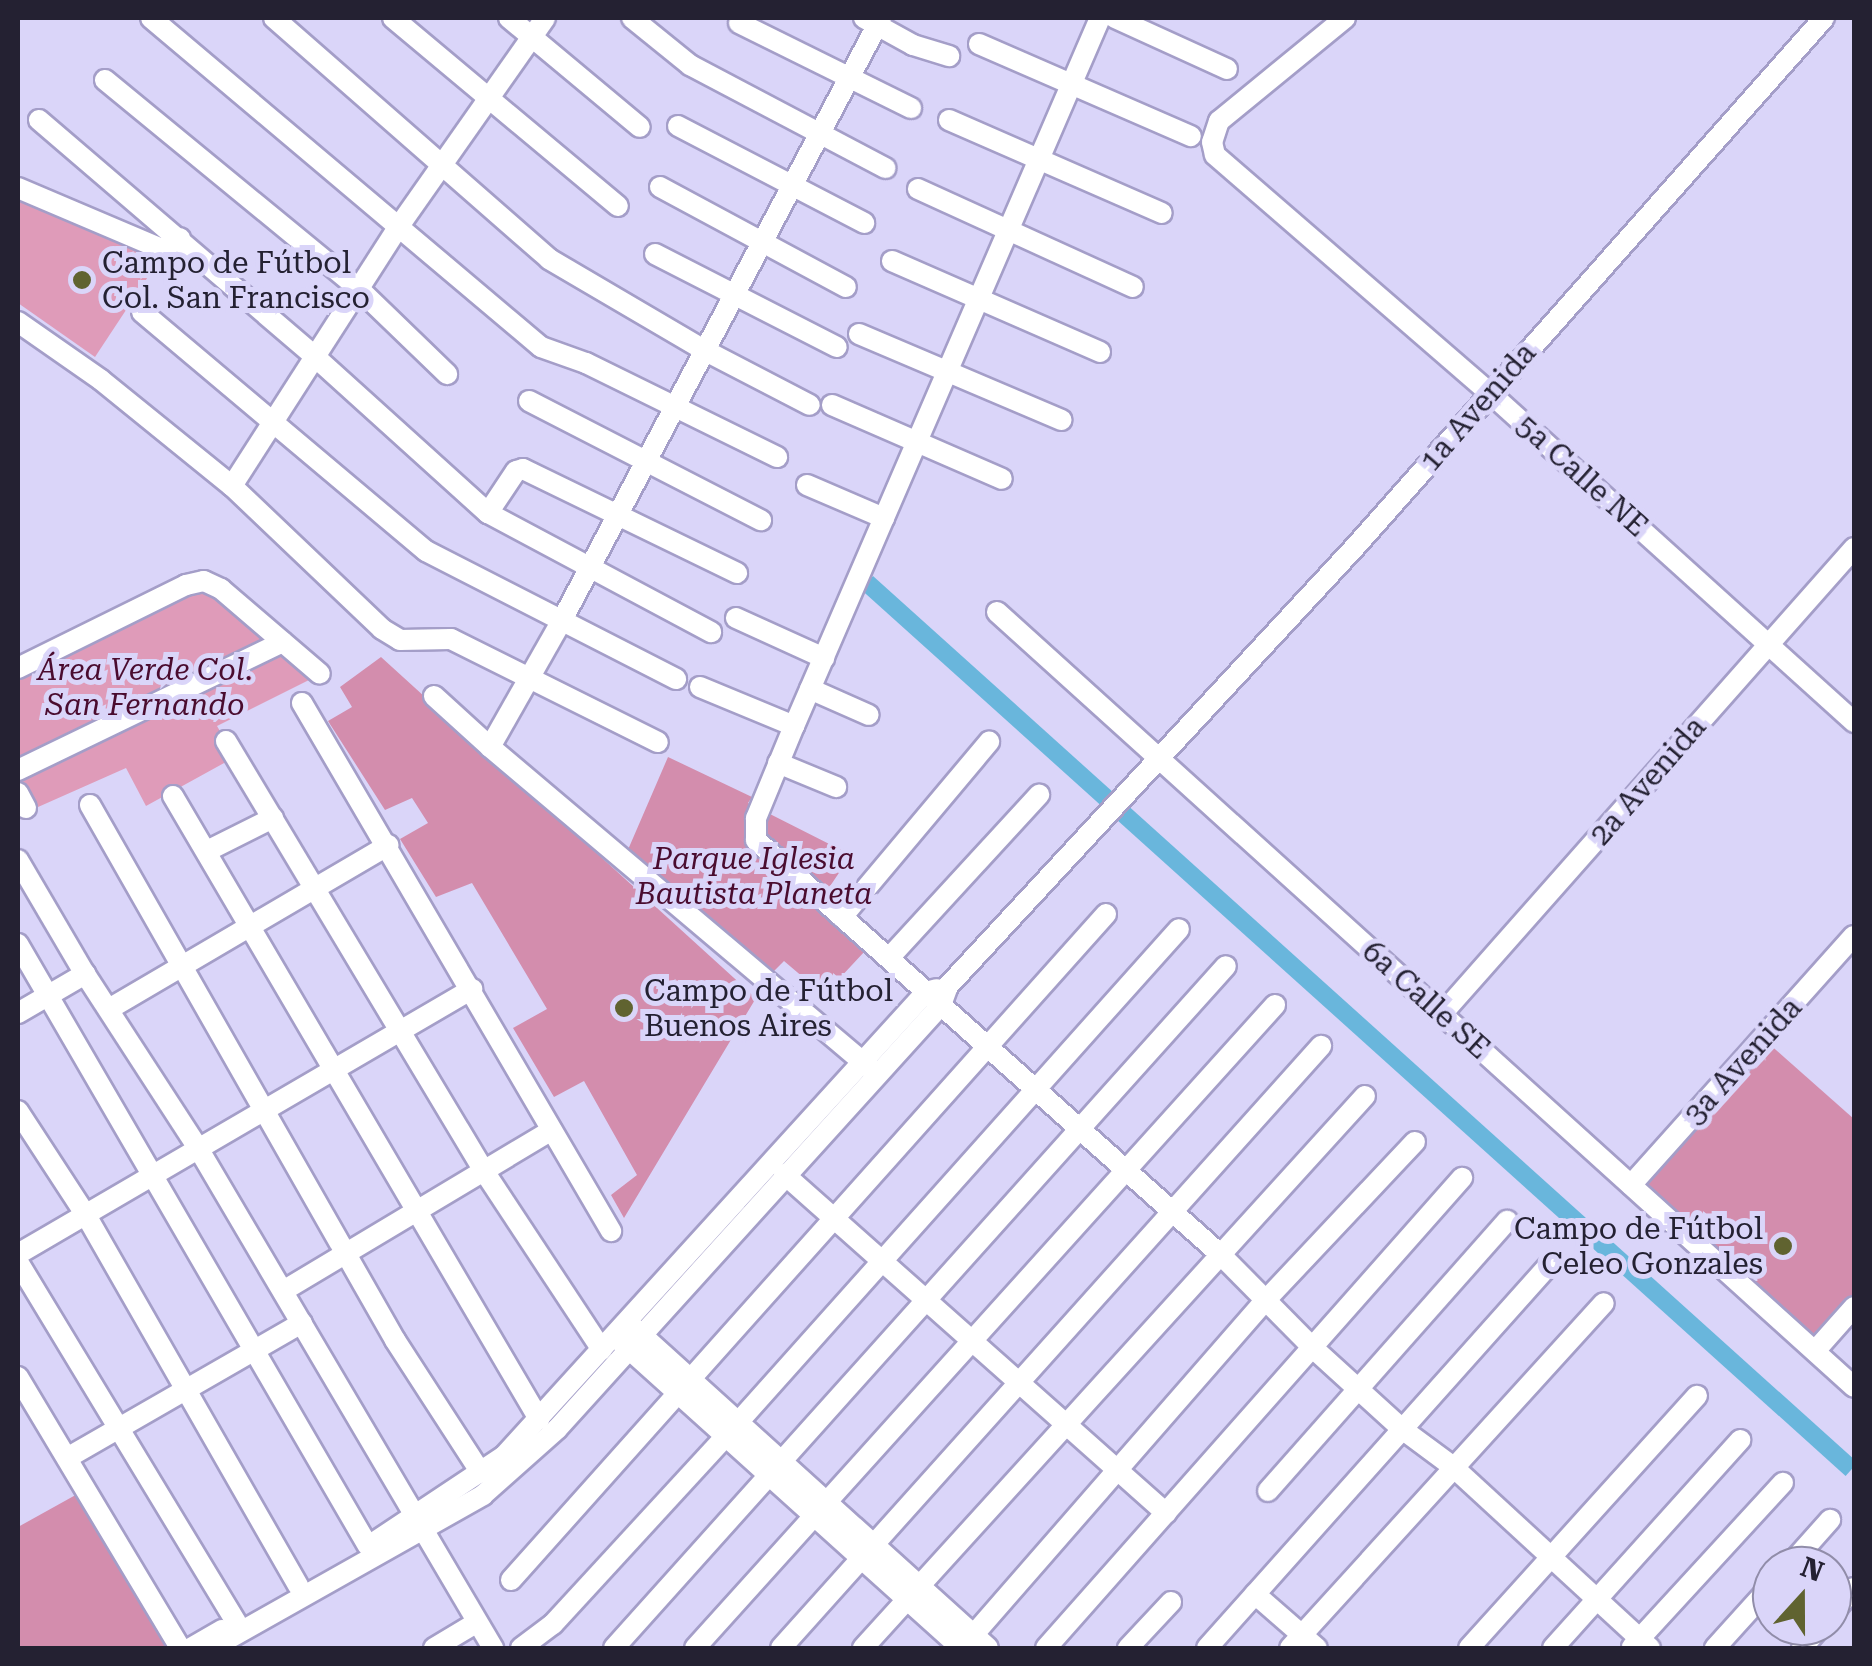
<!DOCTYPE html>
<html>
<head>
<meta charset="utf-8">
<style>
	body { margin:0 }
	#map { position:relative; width:1872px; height:1666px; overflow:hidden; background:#dad5f9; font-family:"Roboto Serif",serif }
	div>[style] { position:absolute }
	.green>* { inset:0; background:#df9bb9 }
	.forest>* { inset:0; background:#d38dad }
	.water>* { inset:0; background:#69b6dc; transform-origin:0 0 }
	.roads { filter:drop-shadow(2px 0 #a49ec8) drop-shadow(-2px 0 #a49ec8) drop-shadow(0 2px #a49ec8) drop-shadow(0 -2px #a49ec8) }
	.minor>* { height:20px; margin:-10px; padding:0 10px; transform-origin:10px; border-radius:10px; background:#fff }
	.dots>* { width:28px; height:28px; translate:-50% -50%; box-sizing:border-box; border:5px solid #dad5f9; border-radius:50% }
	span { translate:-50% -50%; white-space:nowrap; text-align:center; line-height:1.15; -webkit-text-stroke:10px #dad5f9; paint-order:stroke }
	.poi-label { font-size:30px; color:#242132 }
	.left { translate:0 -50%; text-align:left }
	.right { translate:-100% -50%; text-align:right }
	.street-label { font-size:30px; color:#242132 }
	.park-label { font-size:30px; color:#4a0c2f; font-style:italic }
	.frame { position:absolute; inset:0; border:20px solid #242132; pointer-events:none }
	.north { position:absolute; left:1752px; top:1546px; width:100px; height:100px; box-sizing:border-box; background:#dad5f9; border:2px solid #918da9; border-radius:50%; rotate:21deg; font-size:28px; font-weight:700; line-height:40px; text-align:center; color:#242132 }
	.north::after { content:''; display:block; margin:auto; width:35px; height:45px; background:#606330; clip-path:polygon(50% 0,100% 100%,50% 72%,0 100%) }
</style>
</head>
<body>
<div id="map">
	<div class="green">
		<div style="clip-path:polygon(18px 197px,161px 257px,95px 357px,18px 303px)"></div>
		<div style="clip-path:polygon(207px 572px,317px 676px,217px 726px,235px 757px,146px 806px,126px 768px,20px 815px,18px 660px)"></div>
	</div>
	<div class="forest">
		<div style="clip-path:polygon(381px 657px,756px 998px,624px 1218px,611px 1195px,637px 1175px,584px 1081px,554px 1097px,513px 1028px,547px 1009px,472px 883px,436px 897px,400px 839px,428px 823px,412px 798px,385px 810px,328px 721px,352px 707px,340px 687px)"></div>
		<div style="clip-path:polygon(668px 757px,752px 797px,748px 803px,851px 855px,816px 907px,865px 951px,824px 995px,784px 961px,772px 973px,627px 852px)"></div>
		<div style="clip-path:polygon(1768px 1043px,1854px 1119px,1854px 1301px,1813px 1349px,1634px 1188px)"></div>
		<div style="clip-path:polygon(81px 1492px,173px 1648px,18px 1648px,18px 1527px)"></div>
	</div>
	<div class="water">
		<div style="left:873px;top:576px;width:1325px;height:18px;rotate:42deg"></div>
	</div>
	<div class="roads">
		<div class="minor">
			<div style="left:151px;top:18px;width:510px;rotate:40.15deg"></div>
			<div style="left:541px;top:347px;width:48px;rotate:19.6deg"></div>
			<div style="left:586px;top:363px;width:213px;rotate:26.2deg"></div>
			<div style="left:274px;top:18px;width:366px;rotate:41.2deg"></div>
			<div style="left:549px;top:259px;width:180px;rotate:30.4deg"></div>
			<div style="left:704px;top:350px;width:119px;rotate:27.4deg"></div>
			<div style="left:393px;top:18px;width:293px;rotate:39.9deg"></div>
			<div style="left:509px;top:18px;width:170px;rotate:39.8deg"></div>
			<div style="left:632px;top:18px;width:75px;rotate:39deg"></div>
			<div style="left:690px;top:65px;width:221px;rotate:27.8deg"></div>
			<div style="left:864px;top:18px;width:56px;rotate:28.9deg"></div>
			<div style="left:913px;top:45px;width:38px;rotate:17deg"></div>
			<div style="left:1100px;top:18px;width:771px;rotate:113.37deg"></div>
			<div style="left:794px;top:726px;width:100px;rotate:112.4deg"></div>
			<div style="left:756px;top:818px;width:22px;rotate:90deg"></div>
			<div style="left:756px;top:840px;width:623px;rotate:41.75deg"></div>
			<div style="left:1221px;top:1255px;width:131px;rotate:45.3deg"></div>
			<div style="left:1313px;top:1348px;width:120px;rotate:42.3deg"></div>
			<div style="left:1402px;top:1429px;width:62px;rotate:36.5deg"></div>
			<div style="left:1452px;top:1466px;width:269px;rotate:42.6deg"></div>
			<div style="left:1115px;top:18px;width:123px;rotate:24.5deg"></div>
			<div style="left:1345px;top:18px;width:163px;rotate:140.7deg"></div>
			<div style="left:1219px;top:121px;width:22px;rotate:108deg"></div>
			<div style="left:1212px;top:142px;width:13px;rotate:77deg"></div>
			<div style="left:1215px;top:155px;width:364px;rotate:40.9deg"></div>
			<div style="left:1490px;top:393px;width:491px;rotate:42.1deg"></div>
			<div style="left:739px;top:23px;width:192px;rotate:26.3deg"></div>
			<div style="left:979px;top:44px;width:231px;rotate:23.5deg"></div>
			<div style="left:105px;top:80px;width:328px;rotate:39.4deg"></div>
			<div style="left:358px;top:288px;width:124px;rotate:44deg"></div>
			<div style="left:39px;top:120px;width:361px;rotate:40.6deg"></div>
			<div style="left:313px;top:355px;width:236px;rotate:42.1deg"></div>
			<div style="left:488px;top:513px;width:253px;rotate:28.1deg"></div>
			<div style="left:949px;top:120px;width:232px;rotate:23.6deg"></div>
			<div style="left:678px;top:126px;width:210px;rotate:27.5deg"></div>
			<div style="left:660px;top:187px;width:211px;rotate:28.3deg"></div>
			<div style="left:18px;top:188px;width:156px;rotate:23deg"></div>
			<div style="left:162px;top:249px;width:21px;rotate:-31deg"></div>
			<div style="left:918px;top:189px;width:236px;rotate:24.5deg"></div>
			<div style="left:655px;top:254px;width:204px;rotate:27.1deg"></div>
			<div style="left:892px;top:261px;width:227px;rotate:23.6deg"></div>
			<div style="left:142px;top:312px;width:371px;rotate:40.1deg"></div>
			<div style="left:426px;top:551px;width:281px;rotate:27.1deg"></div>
			<div style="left:18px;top:322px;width:101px;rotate:34.9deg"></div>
			<div style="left:101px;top:380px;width:169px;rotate:39deg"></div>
			<div style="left:232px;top:486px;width:207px;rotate:43.6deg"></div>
			<div style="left:382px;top:629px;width:21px;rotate:31deg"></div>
			<div style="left:400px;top:640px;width:51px;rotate:-1.1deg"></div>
			<div style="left:451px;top:639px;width:231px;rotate:26.5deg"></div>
			<div style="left:859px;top:334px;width:220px;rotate:23deg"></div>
			<div style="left:529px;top:401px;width:261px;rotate:27.2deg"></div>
			<div style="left:832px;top:405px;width:185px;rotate:23.5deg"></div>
			<div style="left:807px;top:485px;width:84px;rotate:23.2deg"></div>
			<div style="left:232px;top:486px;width:309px;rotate:-57.3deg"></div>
			<div style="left:399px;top:226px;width:254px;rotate:-54.9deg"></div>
			<div style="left:488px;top:513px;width:50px;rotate:-56.3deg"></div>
			<div style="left:516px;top:471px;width:7px;rotate:-16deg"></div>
			<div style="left:523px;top:469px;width:238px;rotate:25.9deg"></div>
			<div style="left:997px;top:612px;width:1155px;rotate:42.12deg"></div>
			<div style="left:736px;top:618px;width:97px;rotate:24.4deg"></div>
			<div style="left:18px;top:668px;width:187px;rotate:-26.3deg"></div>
			<div style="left:186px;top:585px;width:18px;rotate:-13deg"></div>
			<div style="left:204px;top:581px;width:19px;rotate:25deg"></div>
			<div style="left:221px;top:589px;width:130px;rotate:40.6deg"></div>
			<div style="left:700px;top:687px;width:102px;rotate:22.5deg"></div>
			<div style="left:810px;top:689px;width:64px;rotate:23.8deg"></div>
			<div style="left:434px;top:696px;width:76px;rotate:42.3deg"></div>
			<div style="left:302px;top:703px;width:612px;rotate:59.66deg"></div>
			<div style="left:226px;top:741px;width:501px;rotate:59.04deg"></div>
			<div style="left:484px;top:1171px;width:214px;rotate:56.6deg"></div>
			<div style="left:778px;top:763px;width:63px;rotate:22.5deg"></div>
			<div style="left:18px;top:770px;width:294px;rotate:-25.8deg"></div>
			<div style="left:18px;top:793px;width:17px;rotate:62deg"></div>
			<div style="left:173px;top:796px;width:723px;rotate:59.57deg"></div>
			<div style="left:90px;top:805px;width:616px;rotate:60.31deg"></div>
			<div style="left:395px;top:1340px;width:158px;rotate:57.1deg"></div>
			<div style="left:207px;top:851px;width:74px;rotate:-26.6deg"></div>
			<div style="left:18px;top:860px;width:132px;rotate:59.6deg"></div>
			<div style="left:85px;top:974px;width:207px;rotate:57deg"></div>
			<div style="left:198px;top:1148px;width:581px;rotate:59.46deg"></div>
			<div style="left:842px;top:917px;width:229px;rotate:-50deg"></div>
			<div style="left:18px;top:944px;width:696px;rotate:59.83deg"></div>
			<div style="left:889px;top:958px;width:222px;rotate:-47.4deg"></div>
			<div style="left:109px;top:1009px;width:324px;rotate:-30.4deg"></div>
			<div style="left:18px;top:1013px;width:78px;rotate:-30.2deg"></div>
			<div style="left:1442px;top:1014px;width:622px;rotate:-48.52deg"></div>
			<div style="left:877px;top:1074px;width:507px;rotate:-139.8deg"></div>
			<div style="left:490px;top:747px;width:144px;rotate:-60.4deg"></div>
			<div style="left:561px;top:622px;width:684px;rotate:-62.09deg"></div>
			<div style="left:18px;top:1111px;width:126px;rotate:56.9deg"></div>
			<div style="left:87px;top:1217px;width:425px;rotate:60.2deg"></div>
			<div style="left:784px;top:1174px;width:511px;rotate:41.59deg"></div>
			<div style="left:1631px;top:1185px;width:334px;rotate:-48.2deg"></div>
			<div style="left:18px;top:1254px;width:526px;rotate:-30.27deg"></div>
			<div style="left:18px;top:1262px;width:421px;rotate:58.8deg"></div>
			<div style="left:283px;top:1291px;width:313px;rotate:-30.9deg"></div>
			<div style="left:634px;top:1328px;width:477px;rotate:42.1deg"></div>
			<div style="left:620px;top:1341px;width:459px;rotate:42deg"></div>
			<div style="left:1815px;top:1351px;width:59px;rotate:-48.4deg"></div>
			<div style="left:18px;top:1377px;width:316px;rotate:59.1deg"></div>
			<div style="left:67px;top:1458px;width:271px;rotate:-29.9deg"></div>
			<div style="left:1268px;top:1491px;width:361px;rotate:-48.5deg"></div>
			<div style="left:373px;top:1543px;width:157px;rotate:-33.6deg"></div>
			<div style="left:504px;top:1456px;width:627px;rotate:-47.71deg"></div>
			<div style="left:926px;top:992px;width:11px;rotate:-15deg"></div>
			<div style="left:1789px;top:1566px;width:62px;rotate:-48.3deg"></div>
			<div style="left:511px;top:1580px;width:893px;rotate:-48.22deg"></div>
			<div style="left:1255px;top:1594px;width:82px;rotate:41.1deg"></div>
			<div style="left:1832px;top:1614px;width:34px;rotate:-50deg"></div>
			<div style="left:1632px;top:1647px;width:223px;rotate:-47.4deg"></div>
			<div style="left:191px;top:1648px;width:36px;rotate:-30deg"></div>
			<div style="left:212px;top:1648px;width:311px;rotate:-29.4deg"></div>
			<div style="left:483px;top:1495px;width:99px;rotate:-41.7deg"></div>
			<div style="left:557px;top:1429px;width:572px;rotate:-47.83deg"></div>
			<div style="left:941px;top:1005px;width:20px;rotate:-70deg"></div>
			<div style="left:948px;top:986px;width:599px;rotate:-47.17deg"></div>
			<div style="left:1355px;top:547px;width:707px;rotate:-48.44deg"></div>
			<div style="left:434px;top:1648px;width:49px;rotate:-30.8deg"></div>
			<div style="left:521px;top:1648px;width:40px;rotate:-37deg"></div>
			<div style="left:553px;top:1624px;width:254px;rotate:-47.4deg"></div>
			<div style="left:725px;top:1437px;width:681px;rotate:-48.21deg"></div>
			<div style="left:614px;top:1648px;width:916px;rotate:-48.1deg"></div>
			<div style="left:695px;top:1648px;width:866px;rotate:-47.95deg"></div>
			<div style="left:781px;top:1648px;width:809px;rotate:-48.11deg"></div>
			<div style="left:863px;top:1648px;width:746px;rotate:-47.72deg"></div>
			<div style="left:962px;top:1648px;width:459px;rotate:-48.9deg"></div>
			<div style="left:1264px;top:1302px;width:220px;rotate:-46.7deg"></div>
			<div style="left:1046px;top:1648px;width:628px;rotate:-48.49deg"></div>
			<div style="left:1128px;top:1648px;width:63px;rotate:-46.9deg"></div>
			<div style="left:1207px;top:1648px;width:513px;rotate:-48.24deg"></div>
			<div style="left:1290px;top:1648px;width:466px;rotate:-47.7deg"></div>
			<div style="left:1469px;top:1648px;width:340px;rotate:-47.9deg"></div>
			<div style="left:1553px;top:1648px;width:280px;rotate:-48deg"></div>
			<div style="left:1715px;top:1648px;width:85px;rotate:-47.9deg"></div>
			<div style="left:1802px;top:1648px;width:29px;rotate:-49deg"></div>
		</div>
	</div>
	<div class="dots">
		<div style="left:82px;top:280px;background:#606330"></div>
		<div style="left:624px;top:1008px;background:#606330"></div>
		<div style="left:1783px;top:1246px;background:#606330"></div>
	</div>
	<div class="poi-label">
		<span class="left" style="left:102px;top:280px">Campo de Fútbol<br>Col. San Francisco</span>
		<span class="left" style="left:644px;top:1008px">Campo de Fútbol<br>Buenos Aires</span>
		<span class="right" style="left:1763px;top:1246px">Campo de Fútbol<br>Celeo Gonzales</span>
	</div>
	<div class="street-label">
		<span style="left:1478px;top:407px;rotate:-49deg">1a Avenida</span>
		<span style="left:1582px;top:476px;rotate:42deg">5a Calle NE</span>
		<span style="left:1648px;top:781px;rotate:-49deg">2a Avenida</span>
		<span style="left:1426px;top:1000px;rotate:42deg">6a Calle SE</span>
		<span style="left:1743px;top:1061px;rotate:-48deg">3a Avenida</span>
	</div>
	<div class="park-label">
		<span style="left:145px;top:687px">Área Verde Col.<br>San Fernando</span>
		<span style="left:754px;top:876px">Parque Iglesia<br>Bautista Planeta</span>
	</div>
	<div class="frame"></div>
	<div class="north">N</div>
</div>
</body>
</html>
